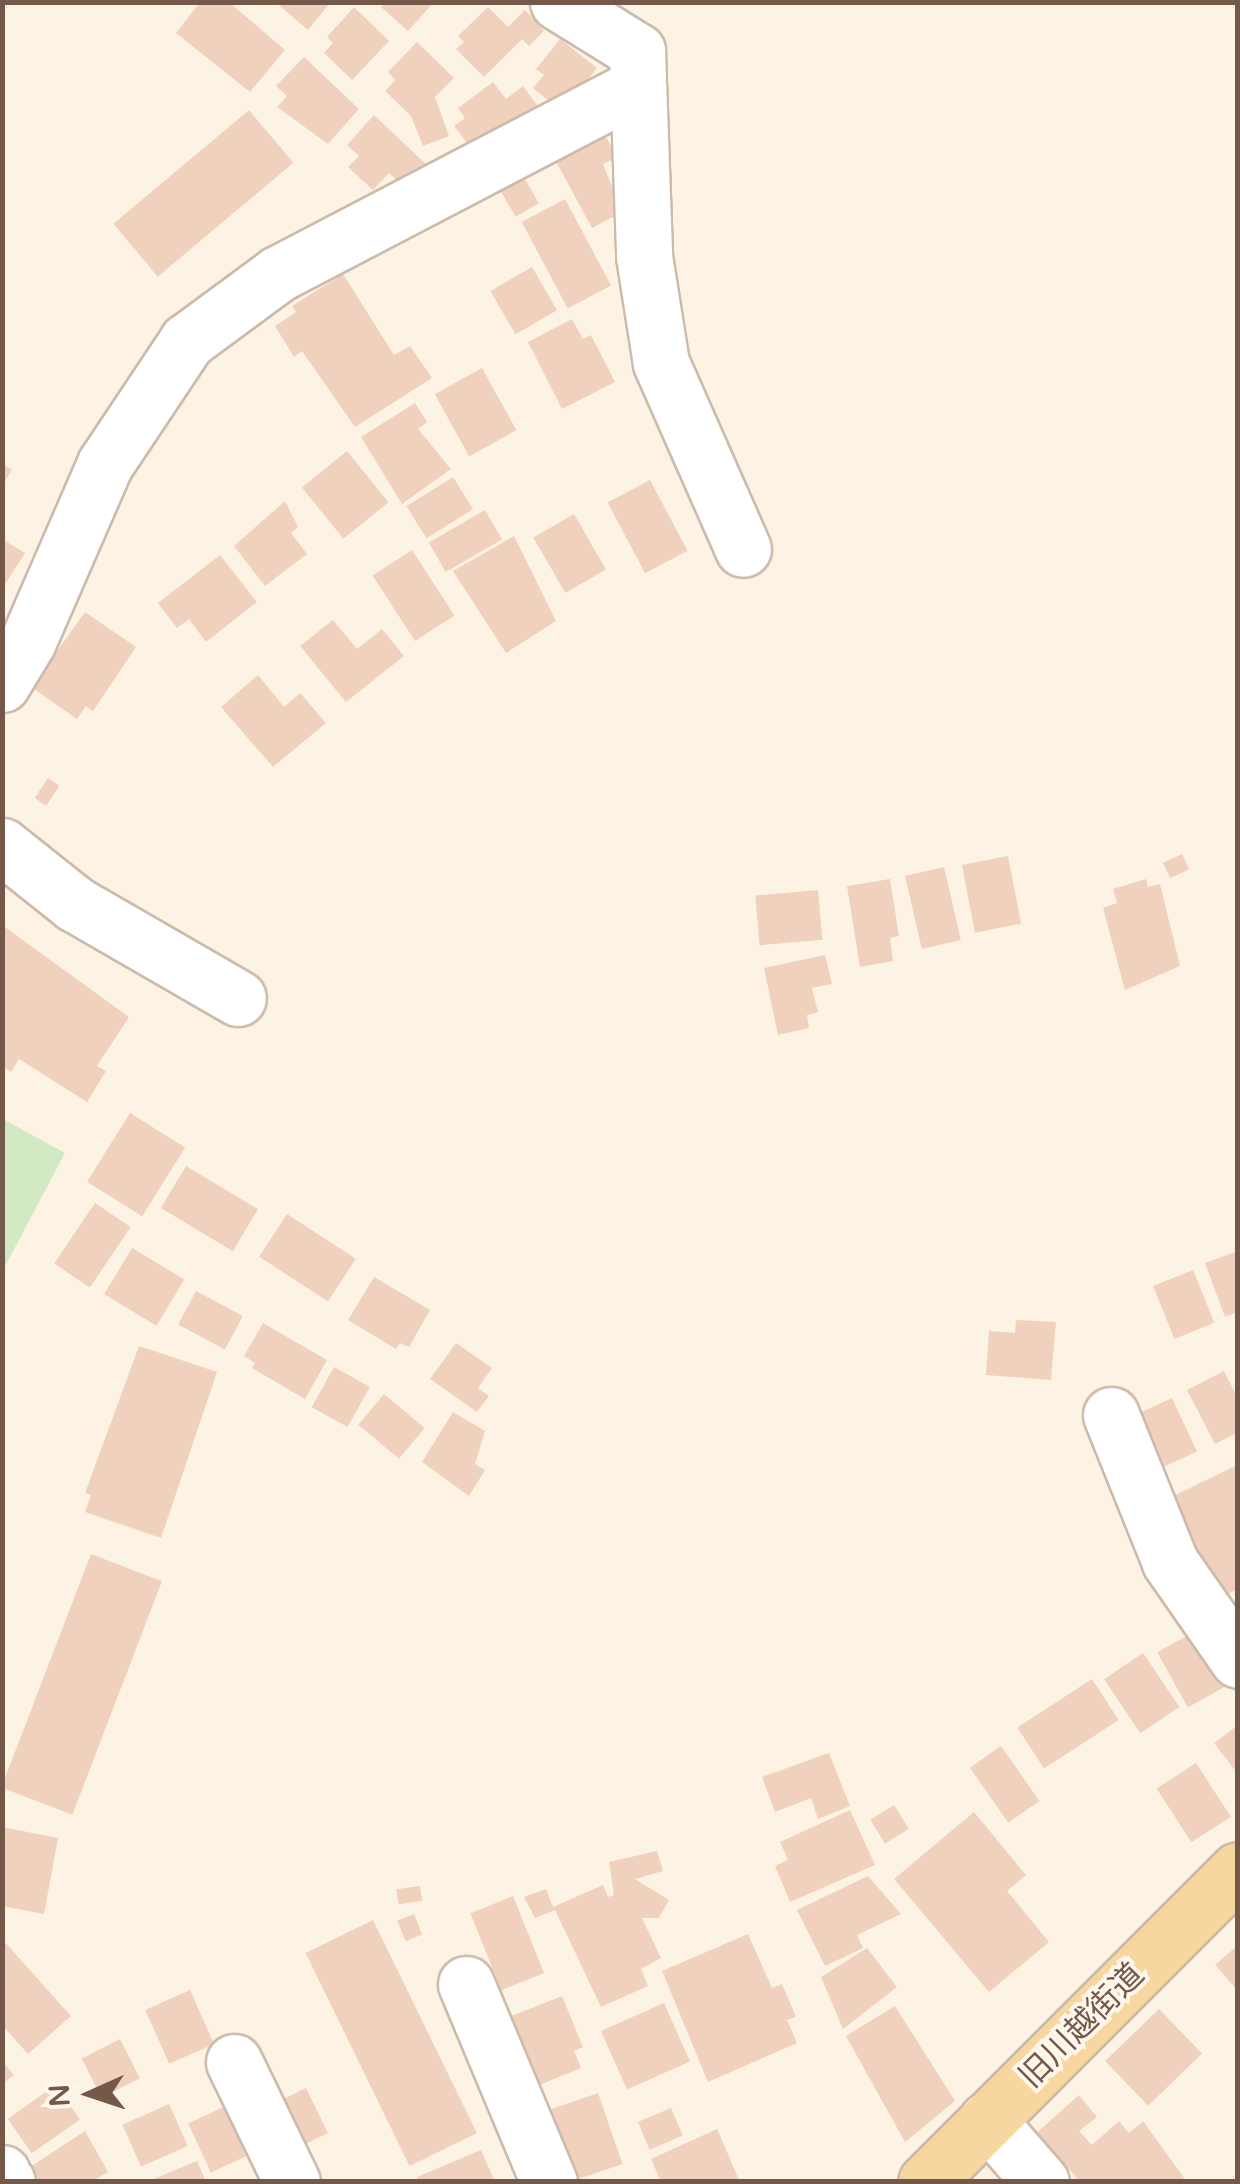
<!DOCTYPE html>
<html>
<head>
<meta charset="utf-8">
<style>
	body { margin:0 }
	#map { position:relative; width:1240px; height:2184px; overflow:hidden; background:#fcf3e5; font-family:"Varela Round","Noto Sans JP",sans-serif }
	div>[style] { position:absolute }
	.green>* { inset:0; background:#d3e9c3 }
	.building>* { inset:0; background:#f0d1bd; transform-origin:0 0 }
	.roads { filter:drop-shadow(2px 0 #cdbaab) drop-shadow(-2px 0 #cdbaab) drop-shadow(0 2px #cdbaab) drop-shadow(0 -2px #cdbaab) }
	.minor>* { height:55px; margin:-27.5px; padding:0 27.5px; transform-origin:27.5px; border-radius:27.5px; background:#fff }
	.major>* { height:55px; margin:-27.5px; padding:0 27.5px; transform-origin:27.5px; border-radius:27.5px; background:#f8d69f }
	span { translate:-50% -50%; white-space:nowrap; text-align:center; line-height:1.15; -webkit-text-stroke:8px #fff7eb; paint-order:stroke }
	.street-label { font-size:32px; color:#74594b }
	.frame { position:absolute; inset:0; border:5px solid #74594b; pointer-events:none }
	.north { position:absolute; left:40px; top:2044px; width:100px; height:100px; -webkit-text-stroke:8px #fff7eb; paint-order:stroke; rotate:267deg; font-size:28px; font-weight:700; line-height:40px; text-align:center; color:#74594b }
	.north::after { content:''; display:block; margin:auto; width:35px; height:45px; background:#74594b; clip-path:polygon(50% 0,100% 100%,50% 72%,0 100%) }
</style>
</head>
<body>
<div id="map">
	<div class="green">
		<div style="clip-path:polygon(3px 1119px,65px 1153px,3px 1270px)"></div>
	</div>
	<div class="building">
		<div style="clip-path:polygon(200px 2px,229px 2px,285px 50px,250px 92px,176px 33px)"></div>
		<div style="clip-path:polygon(275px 2px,331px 2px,308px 30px)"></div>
		<div style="clip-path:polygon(386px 2px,434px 2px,408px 31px,381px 7px)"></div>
		<div style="clip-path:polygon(354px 7px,389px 41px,352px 80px,324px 53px,333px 43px,327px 37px)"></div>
		<div style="clip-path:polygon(488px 7px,508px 27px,525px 10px,544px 31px,529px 46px,522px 39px,484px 77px,456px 49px,464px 42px,458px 36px)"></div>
		<div style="clip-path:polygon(560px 39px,597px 68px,563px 112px,533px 88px,544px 75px,536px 69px)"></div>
		<div style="clip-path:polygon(417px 42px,454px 78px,435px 97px,449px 136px,423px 146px,411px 116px,385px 91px,395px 80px,388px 72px)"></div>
		<div style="clip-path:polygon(304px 57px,359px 109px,328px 144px,277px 107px,287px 96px,276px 86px)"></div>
		<div style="clip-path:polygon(493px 82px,506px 99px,523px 86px,540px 109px,477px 156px,454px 126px,465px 118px,458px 108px)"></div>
		<div style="left:249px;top:110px;width:69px;height:177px;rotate:50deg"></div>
		<div style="clip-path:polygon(374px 115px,429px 167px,408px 190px,389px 173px,373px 190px,348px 167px,359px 156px,347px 145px)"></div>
		<div style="clip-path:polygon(600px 126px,617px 157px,603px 164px,622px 212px,592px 228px,551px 152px)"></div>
		<div style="left:518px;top:167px;width:42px;height:27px;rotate:60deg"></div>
		<div style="left:565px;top:199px;width:98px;height:49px;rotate:62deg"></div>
		<div style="left:532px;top:267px;width:50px;height:48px;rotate:60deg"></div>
		<div style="clip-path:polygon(343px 274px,394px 355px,410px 346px,432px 378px,355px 427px,302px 351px,294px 357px,275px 326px,296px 312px,292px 306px)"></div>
		<div style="clip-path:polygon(572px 319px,583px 339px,591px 335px,615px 382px,562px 409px,528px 342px)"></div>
		<div style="left:482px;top:368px;width:71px;height:54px;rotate:61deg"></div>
		<div style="clip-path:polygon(415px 403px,427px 422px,418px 429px,451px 469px,402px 504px,361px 437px)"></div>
		<div style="left:347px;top:451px;width:66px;height:58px;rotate:51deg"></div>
		<div style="clip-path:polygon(2px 464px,12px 470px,2px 486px)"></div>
		<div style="left:453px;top:477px;width:38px;height:55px;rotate:58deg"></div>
		<div style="left:650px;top:480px;width:80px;height:48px;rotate:62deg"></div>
		<div style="clip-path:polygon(285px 501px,298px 527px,291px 533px,307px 554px,265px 586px,234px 546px)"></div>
		<div style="left:485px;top:510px;width:34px;height:65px;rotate:60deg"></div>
		<div style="left:574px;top:514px;width:64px;height:47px;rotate:60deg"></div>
		<div style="clip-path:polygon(514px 536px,556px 621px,506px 653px,453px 571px)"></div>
		<div style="clip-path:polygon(2px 539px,25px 553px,2px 589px)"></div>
		<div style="left:412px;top:550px;width:78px;height:47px;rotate:57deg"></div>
		<div style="clip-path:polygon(220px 555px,257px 602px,206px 642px,189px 619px,177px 628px,158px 603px)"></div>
		<div style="clip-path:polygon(85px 612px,136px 647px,93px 711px,86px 706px,77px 719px,31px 687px)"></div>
		<div style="clip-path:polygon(333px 620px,357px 649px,382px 629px,404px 656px,346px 702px,300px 646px)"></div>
		<div style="clip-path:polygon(258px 675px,284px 707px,300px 693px,326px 723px,273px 767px,221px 707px)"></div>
		<div style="left:48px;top:778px;width:14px;height:24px;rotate:34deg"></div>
		<div style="left:1182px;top:854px;width:17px;height:21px;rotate:65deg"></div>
		<div style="left:1008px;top:856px;width:69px;height:47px;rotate:79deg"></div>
		<div style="left:944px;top:867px;width:75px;height:40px;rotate:77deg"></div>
		<div style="clip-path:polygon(890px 879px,899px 936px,890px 938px,893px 961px,860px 967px,847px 886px)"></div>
		<div style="clip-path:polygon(1146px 879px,1148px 887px,1160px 884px,1180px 966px,1125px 990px,1103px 908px,1117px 903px,1113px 889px)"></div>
		<div style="left:818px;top:890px;width:50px;height:63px;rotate:85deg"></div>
		<div style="clip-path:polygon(2px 925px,129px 1017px,97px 1066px,106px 1071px,87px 1102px,19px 1059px,11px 1072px,2px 1066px)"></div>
		<div style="clip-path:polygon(825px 955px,832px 984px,812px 988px,818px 1012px,807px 1015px,809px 1028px,778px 1035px,764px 968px)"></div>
		<div style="left:130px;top:1113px;width:65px;height:81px;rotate:32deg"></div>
		<div style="left:186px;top:1166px;width:84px;height:49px;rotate:31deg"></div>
		<div style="left:95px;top:1203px;width:43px;height:73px;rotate:34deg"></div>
		<div style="left:287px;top:1214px;width:82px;height:51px;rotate:33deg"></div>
		<div style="left:132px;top:1248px;width:61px;height:54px;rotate:31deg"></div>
		<div style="clip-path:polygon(1238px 1251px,1238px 1312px,1225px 1317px,1205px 1263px)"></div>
		<div style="left:1193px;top:1270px;width:57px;height:43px;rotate:68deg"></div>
		<div style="clip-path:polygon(374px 1277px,430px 1310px,409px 1347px,400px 1343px,396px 1349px,348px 1320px)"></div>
		<div style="left:196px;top:1291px;width:53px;height:38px;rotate:28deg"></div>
		<div style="clip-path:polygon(1016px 1320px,1056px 1322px,1051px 1380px,986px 1375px,989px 1331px,1015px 1333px)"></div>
		<div style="clip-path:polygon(263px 1323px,327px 1360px,305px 1399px,252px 1368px,255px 1363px,244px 1356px)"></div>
		<div style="clip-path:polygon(456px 1343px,492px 1368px,478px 1388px,489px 1396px,477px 1412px,430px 1379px)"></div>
		<div style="clip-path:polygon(139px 1346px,217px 1372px,161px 1538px,85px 1512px,91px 1495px,85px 1493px)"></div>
		<div style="left:334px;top:1367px;width:41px;height:46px;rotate:29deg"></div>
		<div style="clip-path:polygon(1224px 1371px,1238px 1399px,1238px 1432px,1215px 1444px,1187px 1390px)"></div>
		<div style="left:384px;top:1394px;width:53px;height:40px;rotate:40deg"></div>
		<div style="left:1172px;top:1398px;width:59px;height:41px;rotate:65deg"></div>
		<div style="clip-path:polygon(453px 1412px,485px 1431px,475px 1464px,485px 1470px,469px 1496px,422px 1462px)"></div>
		<div style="clip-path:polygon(1235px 1466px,1238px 1589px,1216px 1600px,1167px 1499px)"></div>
		<div style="left:91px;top:1554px;width:76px;height:250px;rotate:21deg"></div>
		<div style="left:1194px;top:1632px;width:63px;height:42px;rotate:61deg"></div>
		<div style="left:1143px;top:1653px;width:65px;height:47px;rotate:56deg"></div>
		<div style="left:1092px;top:1679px;width:49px;height:89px;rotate:57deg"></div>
		<div style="clip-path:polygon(1238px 1725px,1238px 1774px,1214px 1743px)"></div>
		<div style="left:1001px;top:1746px;width:67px;height:38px;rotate:55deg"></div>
		<div style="clip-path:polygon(829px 1753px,850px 1806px,818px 1819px,811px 1798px,775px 1812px,762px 1777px)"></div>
		<div style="left:1196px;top:1763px;width:64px;height:47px;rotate:57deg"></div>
		<div style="left:894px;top:1805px;width:28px;height:28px;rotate:58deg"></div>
		<div style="clip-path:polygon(850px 1810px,875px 1865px,790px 1902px,775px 1866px,788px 1860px,780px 1842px)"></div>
		<div style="clip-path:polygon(974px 1812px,1026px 1875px,1007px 1891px,1049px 1942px,989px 1992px,894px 1879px)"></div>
		<div style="clip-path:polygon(2px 1827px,58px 1838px,44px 1914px,2px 1906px)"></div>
		<div style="clip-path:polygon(657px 1851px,663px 1871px,635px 1879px,669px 1900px,659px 1918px,642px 1918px,661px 1958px,641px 1969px,648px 1986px,601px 2007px,555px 1910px,535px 1918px,524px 1897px,546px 1889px,553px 1907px,603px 1885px,608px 1897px,614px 1895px,609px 1862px)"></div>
		<div style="clip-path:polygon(868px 1876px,901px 1914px,857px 1935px,863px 1948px,825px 1966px,797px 1910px)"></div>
		<div style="left:420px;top:1886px;width:15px;height:24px;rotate:82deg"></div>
		<div style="left:513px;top:1896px;width:83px;height:46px;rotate:68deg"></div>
		<div style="left:414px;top:1914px;width:22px;height:18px;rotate:68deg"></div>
		<div style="left:373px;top:1920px;width:237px;height:75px;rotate:64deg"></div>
		<div style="clip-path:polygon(748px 1934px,772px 1988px,782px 1984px,796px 2017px,787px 2020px,797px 2043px,708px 2082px,662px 1971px)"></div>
		<div style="clip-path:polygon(2px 1939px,71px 2016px,28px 2054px,2px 2025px)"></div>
		<div style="clip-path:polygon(1238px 1945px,1238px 1991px,1215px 1965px)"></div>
		<div style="clip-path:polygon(867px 1948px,897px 1987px,843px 2029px,821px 1977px)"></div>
		<div style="left:190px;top:1990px;width:59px;height:49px;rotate:66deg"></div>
		<div style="clip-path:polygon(562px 1996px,583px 2047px,574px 2051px,581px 2068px,537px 2086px,509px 2017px)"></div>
		<div style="left:664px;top:2003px;width:64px;height:69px;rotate:66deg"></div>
		<div style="clip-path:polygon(895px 2006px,955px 2101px,905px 2142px,846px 2036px)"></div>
		<div style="left:1159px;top:2009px;width:62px;height:75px;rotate:46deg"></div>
		<div style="left:120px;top:2039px;width:44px;height:43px;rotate:63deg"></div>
		<div style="clip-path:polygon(2px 2061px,14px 2075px,2px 2084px)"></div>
		<div style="left:56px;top:2085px;width:42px;height:59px;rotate:55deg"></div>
		<div style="left:306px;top:2088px;width:50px;height:36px;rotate:64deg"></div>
		<div style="left:598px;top:2093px;width:75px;height:52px;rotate:71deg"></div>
		<div style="clip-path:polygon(1079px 2095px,1097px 2117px,1079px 2131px,1092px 2145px,1119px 2121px,1129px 2133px,1143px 2121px,1187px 2182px,1080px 2182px,1059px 2157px,1054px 2161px,1032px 2137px)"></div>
		<div style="left:169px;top:2104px;width:46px;height:51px;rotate:66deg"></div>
		<div style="left:228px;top:2105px;width:54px;height:44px;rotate:65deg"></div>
		<div style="left:671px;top:2108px;width:30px;height:36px;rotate:67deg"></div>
		<div style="clip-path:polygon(717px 2129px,740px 2182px,661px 2182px,651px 2159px)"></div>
		<div style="clip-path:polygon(85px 2131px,108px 2172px,91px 2182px,30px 2182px,24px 2171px)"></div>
		<div style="clip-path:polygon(481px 2150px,495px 2182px,419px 2182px,417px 2177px)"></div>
		<div style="clip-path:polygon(197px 2161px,206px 2182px,149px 2182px,149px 2181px)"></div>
	</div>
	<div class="roads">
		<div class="minor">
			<div style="left:558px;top:2px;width:93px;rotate:31.8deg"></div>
			<div style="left:637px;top:51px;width:205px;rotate:88deg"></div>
			<div style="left:644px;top:256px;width:108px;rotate:81deg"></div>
			<div style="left:661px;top:363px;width:203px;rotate:66.2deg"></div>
			<div style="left:2px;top:684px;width:50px;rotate:-58.8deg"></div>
			<div style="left:28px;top:641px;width:193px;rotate:-66.5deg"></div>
			<div style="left:105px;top:464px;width:148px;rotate:-56.3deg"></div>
			<div style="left:187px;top:341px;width:113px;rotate:-36.4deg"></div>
			<div style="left:278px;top:274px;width:402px;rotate:-27.6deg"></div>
			<div style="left:2px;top:846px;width:93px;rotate:38.5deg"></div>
			<div style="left:75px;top:904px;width:188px;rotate:30deg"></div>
			<div style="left:1111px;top:1415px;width:158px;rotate:68.1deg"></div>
			<div style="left:1170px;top:1562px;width:119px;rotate:55.2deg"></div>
			<div style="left:466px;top:1984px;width:215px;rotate:67.3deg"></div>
			<div style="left:234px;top:2062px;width:133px;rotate:64.2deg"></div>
			<div style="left:987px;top:2120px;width:82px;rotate:48.9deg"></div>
			<div style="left:2px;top:2173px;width:10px;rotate:61deg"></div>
		</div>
		<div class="major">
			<div style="left:926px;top:2182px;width:441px;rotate:-45deg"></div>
		</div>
	</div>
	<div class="street-label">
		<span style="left:1082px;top:2026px;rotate:-45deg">旧川越街道</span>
	</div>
	<div class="frame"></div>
	<div class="north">N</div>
</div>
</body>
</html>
